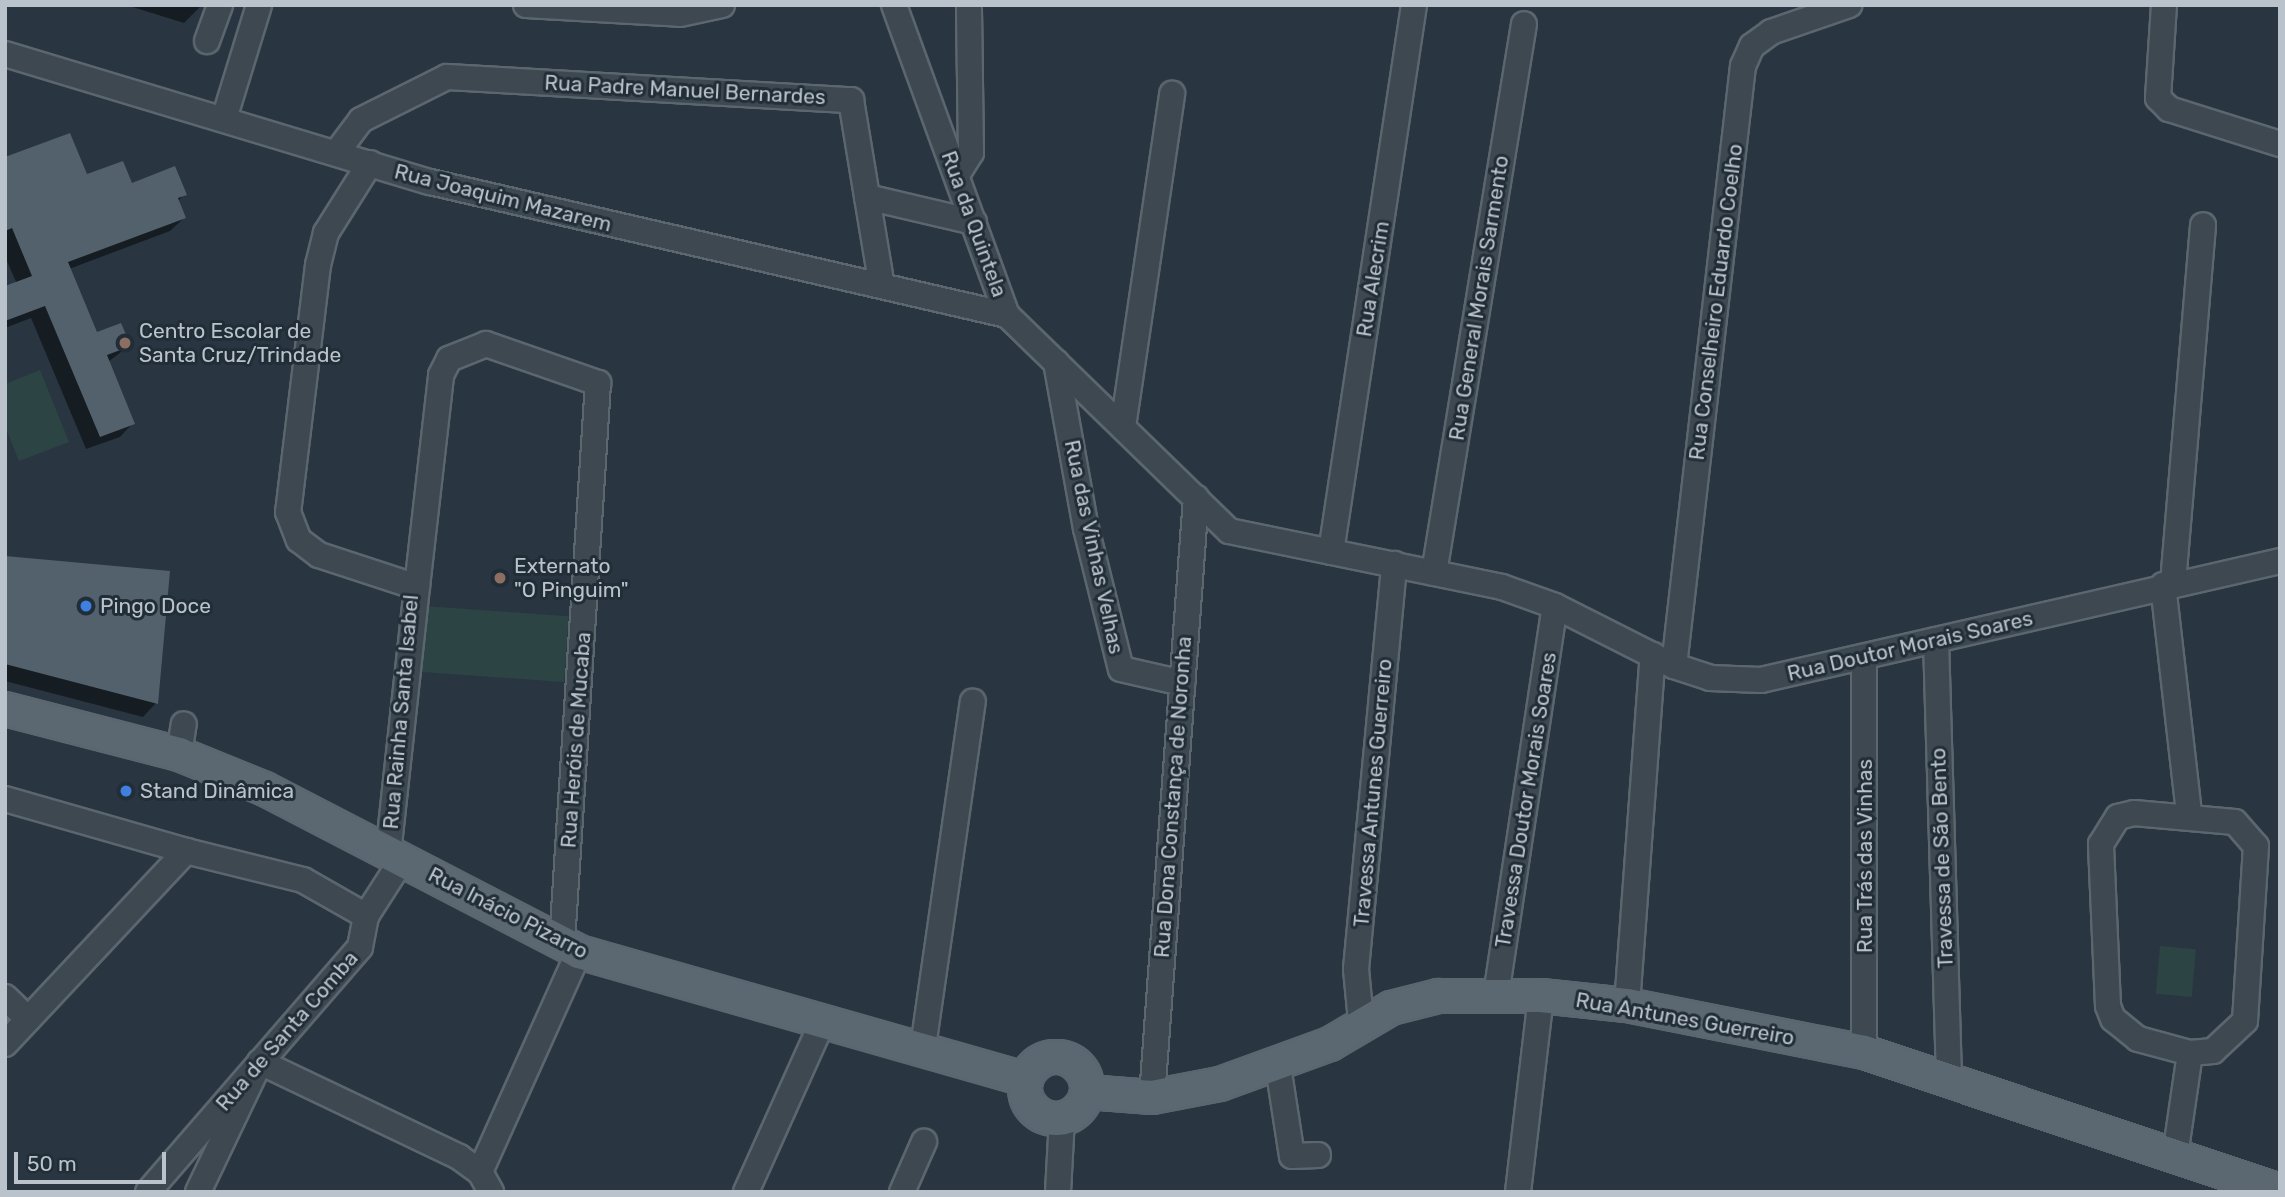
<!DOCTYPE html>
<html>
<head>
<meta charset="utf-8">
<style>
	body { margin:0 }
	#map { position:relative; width:2285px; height:1197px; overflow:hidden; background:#293641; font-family:Rubik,sans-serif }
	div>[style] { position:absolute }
	.green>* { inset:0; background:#2c4443; transform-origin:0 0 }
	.shadow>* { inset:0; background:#0007 }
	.building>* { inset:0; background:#52616c }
	.roads { filter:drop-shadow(2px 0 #5b666f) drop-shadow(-2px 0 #5b666f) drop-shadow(0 2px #5b666f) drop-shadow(0 -2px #5b666f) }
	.minor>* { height:24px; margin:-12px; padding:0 12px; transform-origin:12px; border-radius:12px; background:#3d4851 }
	.major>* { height:32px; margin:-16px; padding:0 16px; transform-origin:16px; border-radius:16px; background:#5b6771 }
	.major>.ring { margin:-16px; padding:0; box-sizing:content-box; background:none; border:32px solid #5b6771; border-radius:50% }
	.dots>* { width:19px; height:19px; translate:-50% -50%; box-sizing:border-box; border:4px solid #212d37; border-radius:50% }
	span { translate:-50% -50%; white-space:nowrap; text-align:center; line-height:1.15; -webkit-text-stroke:6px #212d37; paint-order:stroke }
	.street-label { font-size:21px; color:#bac3cb }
	.poi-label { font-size:21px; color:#bac3cb }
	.left { translate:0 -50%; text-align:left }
	.frame { position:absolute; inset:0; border:7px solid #bac3cb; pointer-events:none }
	.scale { position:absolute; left:14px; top:1152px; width:152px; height:32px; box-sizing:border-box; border:4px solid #bac3cb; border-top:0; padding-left:9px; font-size:21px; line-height:24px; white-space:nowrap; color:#bac3cb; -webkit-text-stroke:5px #212d37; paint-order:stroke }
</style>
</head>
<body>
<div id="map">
	<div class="green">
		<div style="clip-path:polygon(40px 370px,69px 442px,19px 461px,5px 426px,5px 384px)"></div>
		<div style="left:423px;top:606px;width:146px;height:66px;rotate:4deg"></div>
		<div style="left:2160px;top:946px;width:36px;height:48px;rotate:5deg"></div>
	</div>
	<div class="shadow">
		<div style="clip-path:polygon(126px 5px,202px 5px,184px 23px)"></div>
		<div style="clip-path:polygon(5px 158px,185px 194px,177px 202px,184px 218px,170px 231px,69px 269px,96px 334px,129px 346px,108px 362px,133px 423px,120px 437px,86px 449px,31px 318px,5px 328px,5px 288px,17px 284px,5px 257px)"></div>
		<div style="clip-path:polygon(5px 558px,156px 703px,143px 717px,5px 681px)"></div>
	</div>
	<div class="building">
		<div style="clip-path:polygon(70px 133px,87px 174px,123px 161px,132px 183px,175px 166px,187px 195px,178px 198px,186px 218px,68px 262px,97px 332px,121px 323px,131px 346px,107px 355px,135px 424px,100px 437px,45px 306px,5px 321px,5px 286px,32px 276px,12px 228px,5px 231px,5px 157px)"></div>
		<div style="clip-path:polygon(5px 556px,170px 571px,158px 704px,5px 664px)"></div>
	</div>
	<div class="roads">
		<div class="minor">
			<div style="left:526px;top:5px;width:154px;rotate:3.3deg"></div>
			<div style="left:680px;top:14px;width:43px;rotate:-12.1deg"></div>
			<div style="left:894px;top:5px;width:330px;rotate:70deg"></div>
			<div style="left:1007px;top:315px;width:310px;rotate:44.2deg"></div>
			<div style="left:1229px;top:531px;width:279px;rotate:11.6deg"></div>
			<div style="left:1502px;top:587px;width:56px;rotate:19.7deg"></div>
			<div style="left:1555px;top:606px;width:133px;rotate:26.8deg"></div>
			<div style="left:1674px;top:666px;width:38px;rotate:18deg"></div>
			<div style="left:1710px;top:678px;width:51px;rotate:2.2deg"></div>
			<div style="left:1761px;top:680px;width:532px;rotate:-12.91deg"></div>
			<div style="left:2164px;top:5px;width:93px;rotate:93.7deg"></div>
			<div style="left:2158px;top:98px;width:16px;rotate:45deg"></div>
			<div style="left:2169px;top:109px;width:116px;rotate:17.5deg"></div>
			<div style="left:207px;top:41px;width:38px;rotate:-70deg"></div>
			<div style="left:5px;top:54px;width:444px;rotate:16.8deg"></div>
			<div style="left:430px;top:182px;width:592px;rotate:12.98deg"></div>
			<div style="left:224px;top:119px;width:119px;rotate:-72.9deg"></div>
			<div style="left:337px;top:152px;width:40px;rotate:-53deg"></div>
			<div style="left:361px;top:120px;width:96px;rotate:-26.6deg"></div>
			<div style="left:447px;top:77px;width:405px;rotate:3.3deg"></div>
			<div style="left:851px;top:100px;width:98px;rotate:80.6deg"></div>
			<div style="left:867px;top:197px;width:110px;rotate:13.2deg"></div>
			<div style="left:370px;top:163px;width:83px;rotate:122.2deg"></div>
			<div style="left:326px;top:233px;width:33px;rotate:104deg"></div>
			<div style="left:318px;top:265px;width:249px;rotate:96.9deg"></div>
			<div style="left:288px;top:512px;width:30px;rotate:69deg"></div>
			<div style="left:299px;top:540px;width:25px;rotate:37deg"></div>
			<div style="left:319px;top:555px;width:103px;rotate:18.1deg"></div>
			<div style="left:417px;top:587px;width:267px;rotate:96.2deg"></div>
			<div style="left:957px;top:175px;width:26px;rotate:-58deg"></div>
			<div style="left:971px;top:153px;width:148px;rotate:-90.8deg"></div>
			<div style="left:867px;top:197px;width:79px;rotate:80.5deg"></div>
			<div style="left:1056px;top:362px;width:169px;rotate:79.8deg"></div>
			<div style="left:1086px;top:528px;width:145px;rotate:76.1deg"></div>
			<div style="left:1121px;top:669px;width:63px;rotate:12.9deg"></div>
			<div style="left:1123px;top:427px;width:337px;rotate:-81.6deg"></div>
			<div style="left:1331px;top:552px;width:553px;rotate:-81.37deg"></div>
			<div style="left:1434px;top:573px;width:556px;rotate:-80.69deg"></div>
			<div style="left:2173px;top:583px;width:359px;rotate:-85.2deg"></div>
			<div style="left:2163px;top:585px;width:230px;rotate:83.5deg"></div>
			<div style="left:417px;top:587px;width:213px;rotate:-83.5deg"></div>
			<div style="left:441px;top:375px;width:18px;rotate:-63deg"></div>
			<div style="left:449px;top:359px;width:40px;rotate:-22deg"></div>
			<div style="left:486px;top:344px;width:119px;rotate:19.2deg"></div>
			<div style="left:598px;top:383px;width:561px;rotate:93.68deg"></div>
			<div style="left:1936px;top:640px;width:435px;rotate:88.3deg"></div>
			<div style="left:1864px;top:660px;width:392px;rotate:90deg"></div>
			<div style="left:1674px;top:666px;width:604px;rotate:-83.44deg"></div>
			<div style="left:1743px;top:66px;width:22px;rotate:-66deg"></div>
			<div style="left:1752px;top:46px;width:24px;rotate:-36deg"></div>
			<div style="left:1771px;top:32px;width:83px;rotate:-19.1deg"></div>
			<div style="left:179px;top:754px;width:30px;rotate:-81deg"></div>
			<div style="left:5px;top:799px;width:188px;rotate:16deg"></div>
			<div style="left:2134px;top:813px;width:101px;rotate:5.1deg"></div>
			<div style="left:2235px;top:822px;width:32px;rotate:49deg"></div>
			<div style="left:2256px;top:846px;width:175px;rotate:93.6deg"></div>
			<div style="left:2245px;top:1021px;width:44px;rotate:136.8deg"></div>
			<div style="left:2213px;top:1051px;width:23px;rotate:175deg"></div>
			<div style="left:2190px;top:1053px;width:54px;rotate:-164.9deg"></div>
			<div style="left:2138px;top:1039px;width:32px;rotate:-141deg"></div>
			<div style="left:2113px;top:1019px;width:14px;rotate:-111deg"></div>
			<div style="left:2108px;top:1006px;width:162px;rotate:-92.5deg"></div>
			<div style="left:2101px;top:844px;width:32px;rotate:-58deg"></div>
			<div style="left:2118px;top:817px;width:16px;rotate:-14deg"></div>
			<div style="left:1496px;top:995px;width:393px;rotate:-81.4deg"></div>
			<div style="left:5px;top:997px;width:32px;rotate:44deg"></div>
			<div style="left:1627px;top:1005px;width:351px;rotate:-85.8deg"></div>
			<div style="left:1361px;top:1021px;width:52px;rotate:-95.5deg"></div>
			<div style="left:1356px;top:969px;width:407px;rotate:-84.6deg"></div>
			<div style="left:5px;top:1044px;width:265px;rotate:-46.8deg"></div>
			<div style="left:186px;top:851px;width:121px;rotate:13.9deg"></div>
			<div style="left:303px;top:880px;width:73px;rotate:29.7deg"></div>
			<div style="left:923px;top:1047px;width:349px;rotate:-81.8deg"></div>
			<div style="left:1278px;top:1066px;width:91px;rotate:81.2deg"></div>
			<div style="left:1292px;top:1156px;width:26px;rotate:-2deg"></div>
			<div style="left:1152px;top:1097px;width:601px;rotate:-85.8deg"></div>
			<div style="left:2175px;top:1156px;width:104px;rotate:-81.7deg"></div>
			<div style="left:480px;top:1172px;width:241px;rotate:-65.8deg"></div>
			<div style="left:148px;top:1192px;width:324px;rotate:-49.1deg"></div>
			<div style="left:360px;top:947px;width:32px;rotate:-79deg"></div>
			<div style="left:366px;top:916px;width:67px;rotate:-57.3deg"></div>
			<div style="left:198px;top:1192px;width:144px;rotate:-64.5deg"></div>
			<div style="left:260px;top:1062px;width:221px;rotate:25.5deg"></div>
			<div style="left:459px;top:1157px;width:26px;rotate:36deg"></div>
			<div style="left:480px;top:1172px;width:23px;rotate:61deg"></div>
			<div style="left:746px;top:1192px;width:188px;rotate:-65.8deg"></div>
			<div style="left:902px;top:1192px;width:55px;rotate:-66.3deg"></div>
			<div style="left:1058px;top:1192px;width:73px;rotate:-86.9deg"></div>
			<div style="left:1518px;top:1192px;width:197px;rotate:-83.3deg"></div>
		</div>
		<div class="major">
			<div style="left:5px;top:709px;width:180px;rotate:14.5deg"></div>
			<div style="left:179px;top:754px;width:93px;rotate:22.1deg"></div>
			<div style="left:265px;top:789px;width:354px;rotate:27.4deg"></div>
			<div style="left:579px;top:952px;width:465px;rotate:15.9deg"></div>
			<div class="ring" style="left:1025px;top:1057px;width:30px;height:30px"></div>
			<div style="left:1087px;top:1092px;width:65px;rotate:4.4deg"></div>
			<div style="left:1152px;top:1097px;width:69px;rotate:-10.8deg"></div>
			<div style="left:1220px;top:1084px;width:117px;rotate:-20deg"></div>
			<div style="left:1330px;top:1044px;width:71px;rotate:-30.5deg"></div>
			<div style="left:1391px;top:1008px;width:49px;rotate:-14.3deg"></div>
			<div style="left:1438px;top:996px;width:103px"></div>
			<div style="left:1541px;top:996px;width:86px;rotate:6deg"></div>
			<div style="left:1627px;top:1005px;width:242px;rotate:11.2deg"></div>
			<div style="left:1864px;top:1052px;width:439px;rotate:18.5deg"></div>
		</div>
	</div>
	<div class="dots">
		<div style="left:125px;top:343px;background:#8d6e63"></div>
		<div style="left:500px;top:578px;background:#8d6e63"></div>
		<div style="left:86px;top:606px;background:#3f7fe0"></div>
		<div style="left:126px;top:791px;background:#3f7fe0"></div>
	</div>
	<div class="street-label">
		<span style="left:685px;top:90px;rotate:3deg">Rua Padre Manuel Bernardes</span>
		<span style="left:503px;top:198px;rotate:14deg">Rua Joaquim Mazarem</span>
		<span style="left:974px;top:224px;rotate:70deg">Rua da Quintela</span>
		<span style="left:1373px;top:279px;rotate:-81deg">Rua Alecrim</span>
		<span style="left:1479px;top:298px;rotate:-81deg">Rua General Morais Sarmento</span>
		<span style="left:1716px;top:302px;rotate:-83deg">Rua Conselheiro Eduardo Coelho</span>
		<span style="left:1094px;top:547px;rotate:78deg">Rua das Vinhas Velhas</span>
		<span style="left:1910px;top:646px;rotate:-13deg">Rua Doutor Morais Soares</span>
		<span style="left:401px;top:712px;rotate:-85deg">Rua Rainha Santa Isabel</span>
		<span style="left:576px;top:740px;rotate:-86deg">Rua Heróis de Mucaba</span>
		<span style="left:1373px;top:793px;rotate:-85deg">Travessa Antunes Guerreiro</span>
		<span style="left:1173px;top:797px;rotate:-86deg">Rua Dona Constança de Noronha</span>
		<span style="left:1526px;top:800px;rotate:-81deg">Travessa Doutor Morais Soares</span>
		<span style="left:1865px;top:856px;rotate:-90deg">Rua Trás das Vinhas</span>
		<span style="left:1942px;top:858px;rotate:-92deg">Travessa de São Bento</span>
		<span style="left:508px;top:913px;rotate:27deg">Rua Inácio Pizarro</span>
		<span style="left:1685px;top:1019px;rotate:10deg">Rua Antunes Guerreiro</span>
		<span style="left:287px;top:1031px;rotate:-49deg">Rua de Santa Comba</span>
	</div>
	<div class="poi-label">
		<span class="left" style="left:139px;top:343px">Centro Escolar de<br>Santa Cruz/Trindade</span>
		<span class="left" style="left:514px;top:578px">Externato<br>"O Pinguim"</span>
		<span class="left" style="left:100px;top:606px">Pingo Doce</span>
		<span class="left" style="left:140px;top:791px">Stand Dinâmica</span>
	</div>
	<div class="frame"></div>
	<div class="scale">50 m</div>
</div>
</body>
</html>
